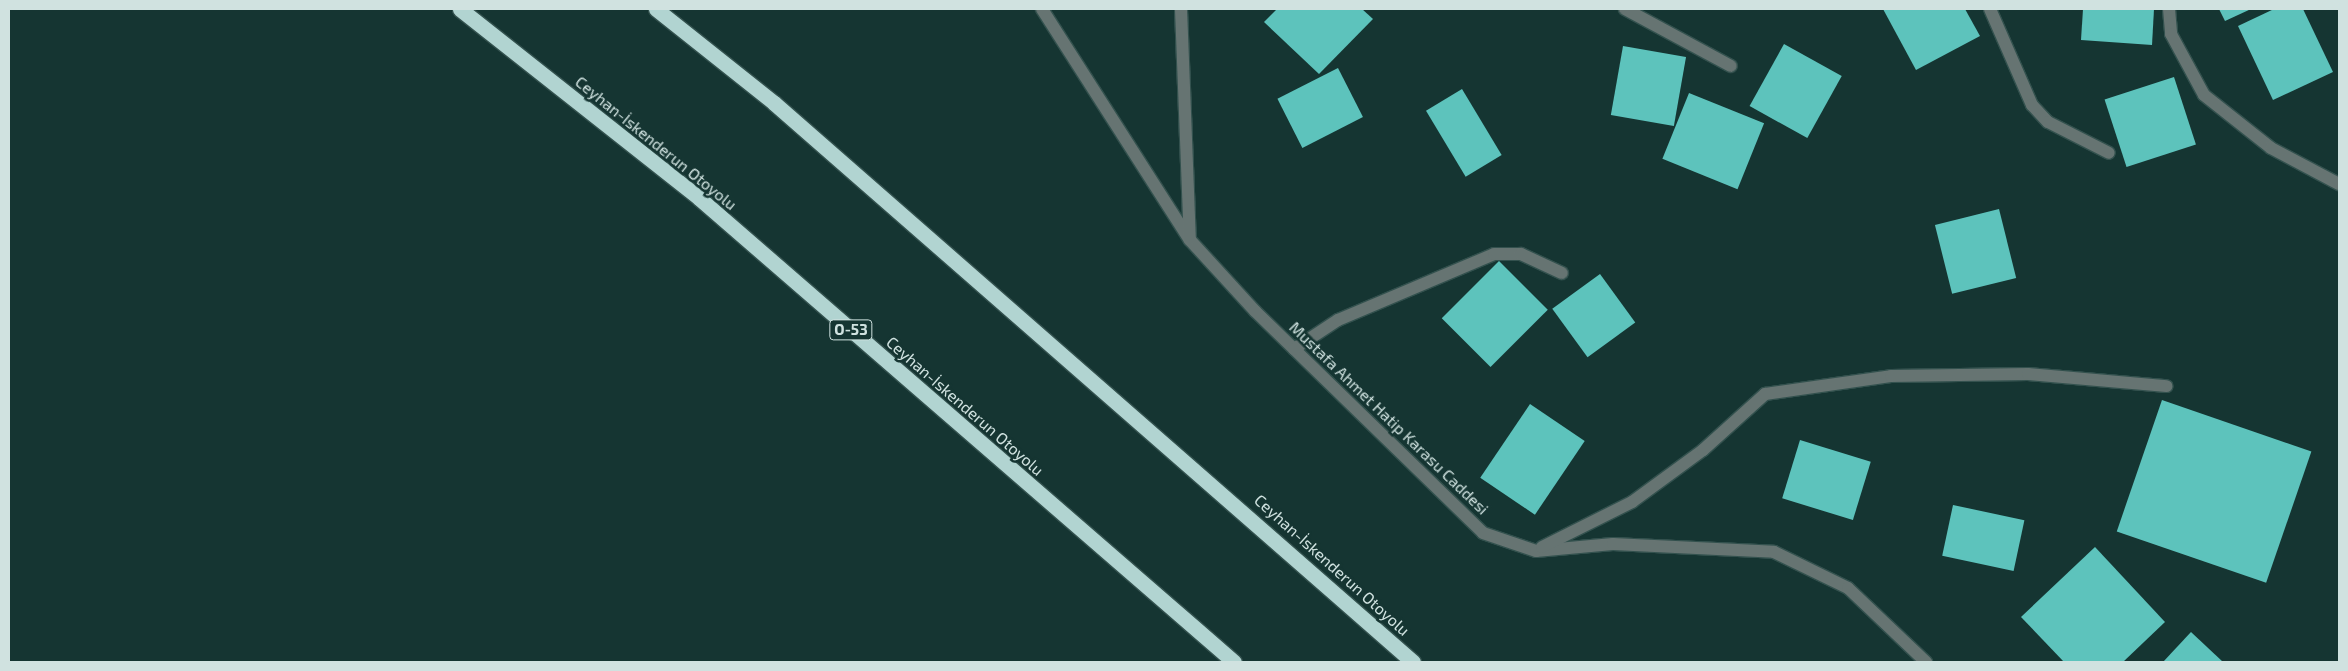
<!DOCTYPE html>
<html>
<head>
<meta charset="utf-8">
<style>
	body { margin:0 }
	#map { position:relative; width:2348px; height:671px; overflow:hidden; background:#153532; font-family:"Exo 2",sans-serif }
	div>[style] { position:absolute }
	.building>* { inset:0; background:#5dc3bc; transform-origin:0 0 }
	.roads { filter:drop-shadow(1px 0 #33514e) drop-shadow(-1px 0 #33514e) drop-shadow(0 1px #33514e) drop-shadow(0 -1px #33514e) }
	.minor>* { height:12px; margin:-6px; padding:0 6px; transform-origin:6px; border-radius:6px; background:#667472 }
	.highway>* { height:15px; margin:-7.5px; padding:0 7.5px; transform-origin:7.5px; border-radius:7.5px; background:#b1d4d1 }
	span { translate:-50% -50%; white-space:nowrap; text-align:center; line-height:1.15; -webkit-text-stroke:5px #153532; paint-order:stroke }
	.shield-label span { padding:1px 4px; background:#153532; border:1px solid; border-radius:4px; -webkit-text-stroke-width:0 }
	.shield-label { font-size:15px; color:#d0e2e0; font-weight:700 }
	.street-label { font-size:16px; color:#d0e2e0 }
	.frame { position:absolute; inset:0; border:10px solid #d0e2e0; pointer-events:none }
</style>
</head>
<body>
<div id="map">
	<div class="building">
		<div style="clip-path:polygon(1277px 9px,1362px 9px,1373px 19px,1319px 74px,1264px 22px)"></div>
		<div style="clip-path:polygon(1883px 9px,1965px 9px,1980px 36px,1916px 70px)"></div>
		<div style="clip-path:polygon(2083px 9px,2154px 9px,2152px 45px,2081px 40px)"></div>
		<div style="clip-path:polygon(2219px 9px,2251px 9px,2225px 21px)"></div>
		<div style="clip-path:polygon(2274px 9px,2303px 9px,2333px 72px,2273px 100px,2238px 26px)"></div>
		<div style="left:1784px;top:44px;width:66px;height:71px;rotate:29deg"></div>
		<div style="left:1623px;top:46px;width:64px;height:70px;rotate:10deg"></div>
		<div style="left:1338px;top:68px;width:55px;height:68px;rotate:63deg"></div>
		<div style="left:2174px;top:77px;width:71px;height:73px;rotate:72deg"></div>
		<div style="left:1462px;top:89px;width:77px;height:42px;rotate:59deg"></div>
		<div style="left:1689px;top:93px;width:81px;height:71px;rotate:22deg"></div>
		<div style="left:1999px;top:209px;width:71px;height:66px;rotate:76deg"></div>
		<div style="left:1499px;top:261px;width:69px;height:81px;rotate:45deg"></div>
		<div style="left:1600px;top:274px;width:60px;height:59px;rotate:54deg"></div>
		<div style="left:2162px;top:400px;width:158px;height:139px;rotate:19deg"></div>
		<div style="left:1530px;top:404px;width:66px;height:89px;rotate:34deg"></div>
		<div style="left:1800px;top:440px;width:74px;height:61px;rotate:17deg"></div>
		<div style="left:1953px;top:505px;width:73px;height:52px;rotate:12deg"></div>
		<div style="clip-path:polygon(2095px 547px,2165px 622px,2123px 662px,2064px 662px,2021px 617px)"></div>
		<div style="clip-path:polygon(2191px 632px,2223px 662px,2163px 662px)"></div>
	</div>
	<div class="roads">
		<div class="minor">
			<div style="left:1042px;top:9px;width:274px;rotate:57.4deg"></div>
			<div style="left:1190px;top:240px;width:96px;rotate:47.5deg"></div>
			<div style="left:1255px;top:311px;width:318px;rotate:44.2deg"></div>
			<div style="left:1483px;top:533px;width:56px;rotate:18.8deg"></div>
			<div style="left:1536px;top:551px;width:77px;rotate:-5.2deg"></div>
			<div style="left:1613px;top:544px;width:161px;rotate:2.8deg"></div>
			<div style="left:1774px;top:552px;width:82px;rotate:25.9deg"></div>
			<div style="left:1848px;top:588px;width:108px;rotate:43.5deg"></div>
			<div style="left:1181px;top:9px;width:230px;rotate:87.8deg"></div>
			<div style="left:1625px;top:9px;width:120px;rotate:28.3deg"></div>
			<div style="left:1990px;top:9px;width:105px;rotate:66.4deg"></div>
			<div style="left:2032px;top:105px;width:23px;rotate:47deg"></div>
			<div style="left:2048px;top:122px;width:68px;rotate:26.9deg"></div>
			<div style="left:2169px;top:9px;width:25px;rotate:85deg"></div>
			<div style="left:2171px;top:34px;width:69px;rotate:61.6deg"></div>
			<div style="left:2204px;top:95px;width:85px;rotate:38.3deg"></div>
			<div style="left:2271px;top:148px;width:77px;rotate:27.9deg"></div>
			<div style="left:1294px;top:349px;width:53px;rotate:-33.4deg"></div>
			<div style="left:1338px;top:320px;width:169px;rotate:-22.9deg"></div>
			<div style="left:1494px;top:254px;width:27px"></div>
			<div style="left:1521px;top:254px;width:45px;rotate:24.9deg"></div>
			<div style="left:1542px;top:547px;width:101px;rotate:-26.6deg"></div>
			<div style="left:1632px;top:502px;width:88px;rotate:-36.2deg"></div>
			<div style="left:1703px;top:450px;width:84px;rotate:-42.1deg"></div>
			<div style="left:1765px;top:394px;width:127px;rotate:-8.1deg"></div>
			<div style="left:1891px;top:376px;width:137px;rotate:-0.8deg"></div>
			<div style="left:2028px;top:374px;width:139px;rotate:5deg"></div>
		</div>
		<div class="highway">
			<div style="left:460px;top:9px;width:305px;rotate:38.3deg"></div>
			<div style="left:699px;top:198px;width:708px;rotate:40.93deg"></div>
			<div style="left:656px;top:9px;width:151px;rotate:38.5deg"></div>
			<div style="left:774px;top:103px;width:849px;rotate:41.18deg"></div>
		</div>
	</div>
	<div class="shield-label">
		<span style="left:851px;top:330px">O-53</span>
	</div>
	<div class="street-label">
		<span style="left:656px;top:143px;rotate:39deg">Ceyhan-İskenderun Otoyolu</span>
		<span style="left:965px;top:406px;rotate:41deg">Ceyhan-İskenderun Otoyolu</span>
		<span style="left:1389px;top:418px;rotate:44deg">Mustafa Ahmet Hatip Karasu Caddesi</span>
		<span style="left:1332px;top:565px;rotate:42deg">Ceyhan-İskenderun Otoyolu</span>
	</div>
	<div class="frame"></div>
</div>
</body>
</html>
